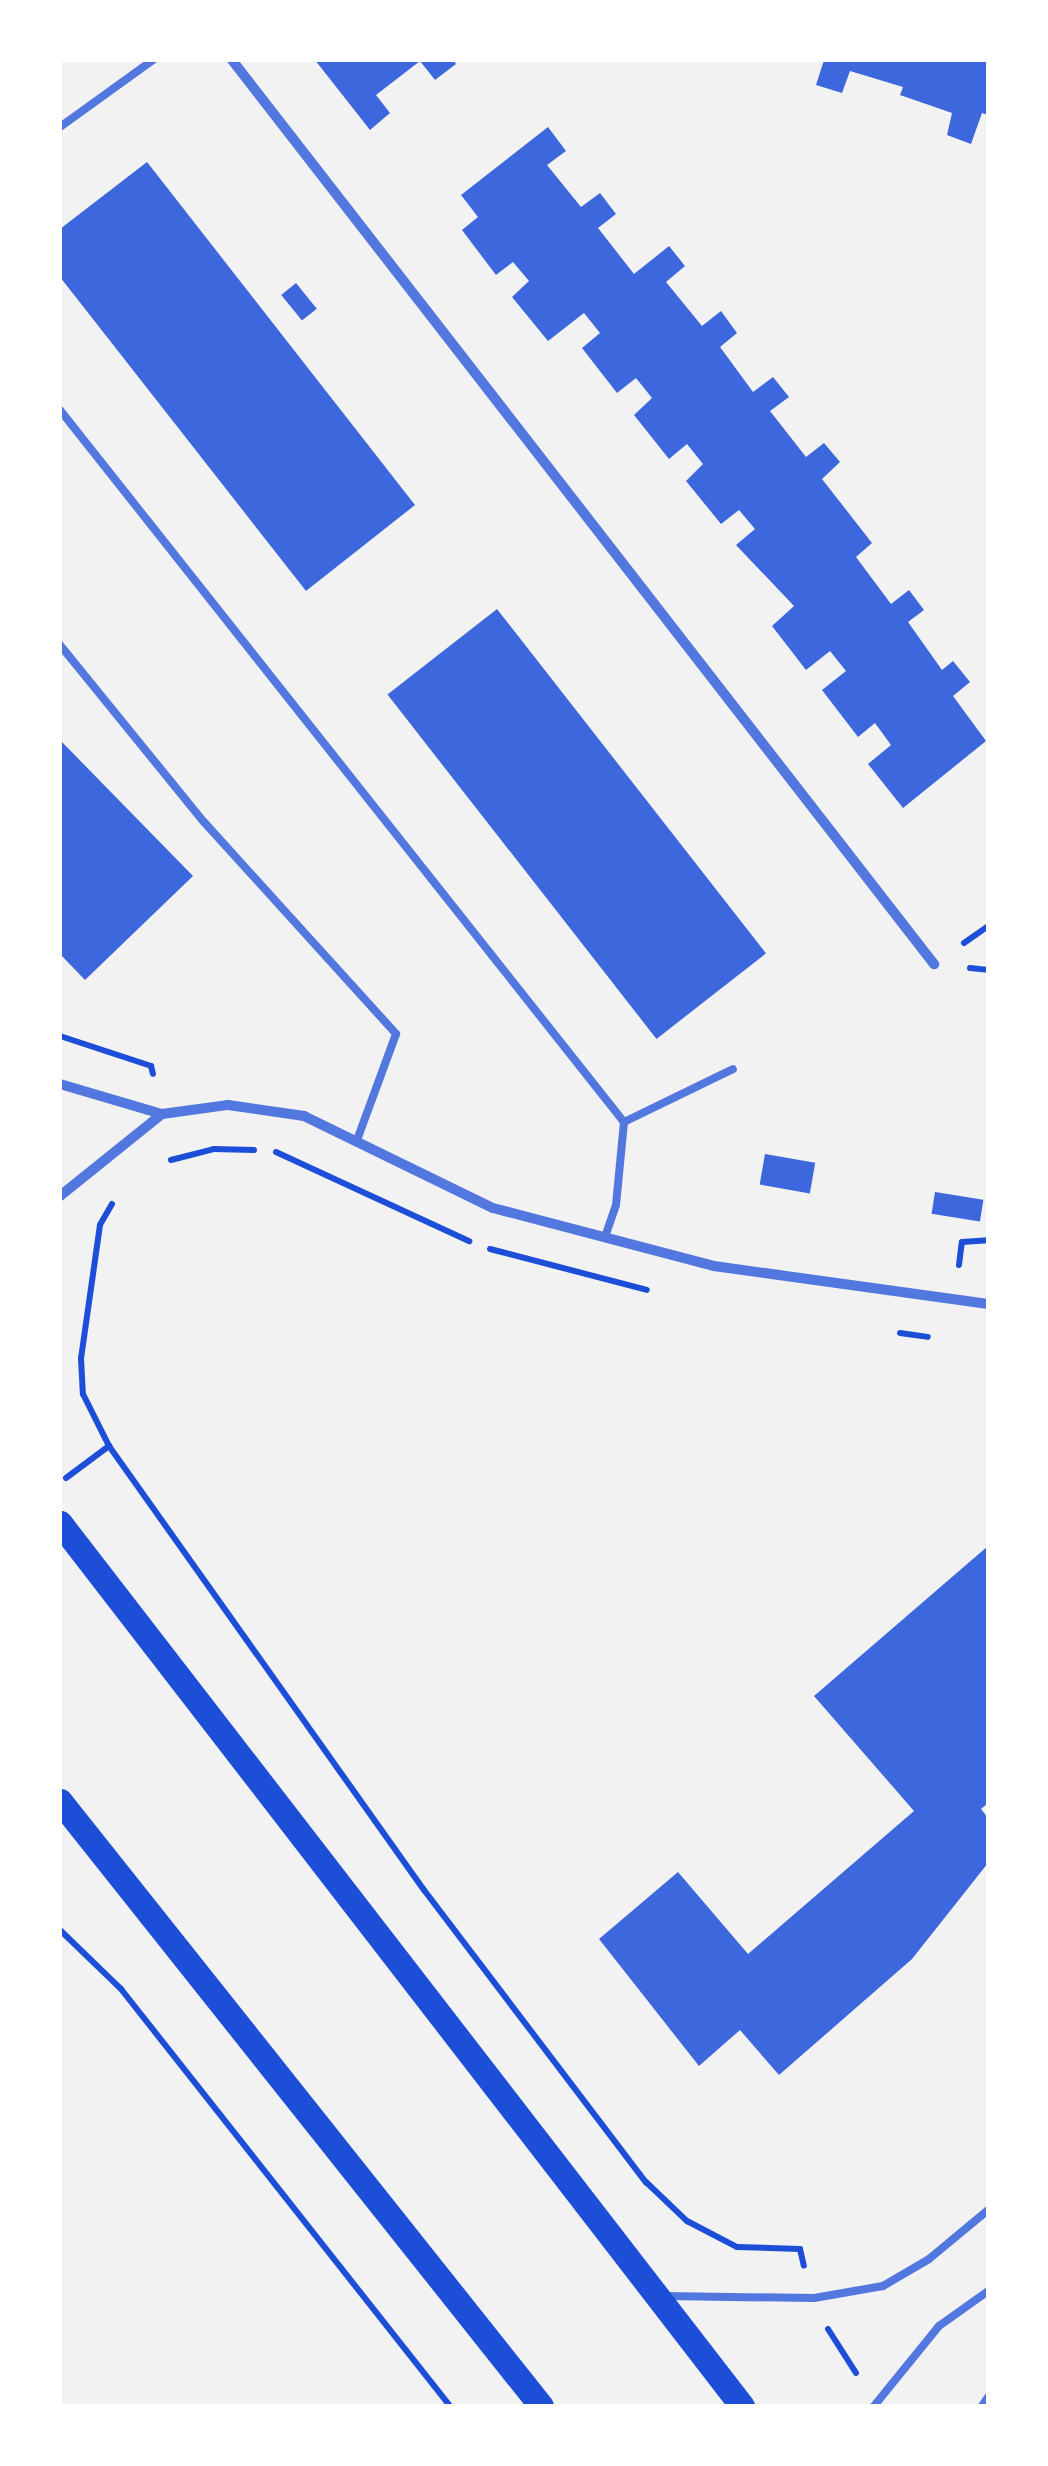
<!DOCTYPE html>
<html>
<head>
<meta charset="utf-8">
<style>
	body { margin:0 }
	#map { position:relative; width:1048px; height:2466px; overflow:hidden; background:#f2f2f2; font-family:"Zilla Slab",serif }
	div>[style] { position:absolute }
	.building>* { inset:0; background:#3d67dc; transform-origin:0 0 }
	.path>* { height:6px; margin:-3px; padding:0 3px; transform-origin:3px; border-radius:3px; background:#1d4ed8 }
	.service>* { height:8px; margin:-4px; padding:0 4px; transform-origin:4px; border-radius:4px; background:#5277de }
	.minor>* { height:10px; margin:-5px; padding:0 5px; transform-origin:5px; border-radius:5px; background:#5277de }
	.primary>* { height:25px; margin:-12.5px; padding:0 12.5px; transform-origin:12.5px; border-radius:12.5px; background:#1d4ed8 }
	span { translate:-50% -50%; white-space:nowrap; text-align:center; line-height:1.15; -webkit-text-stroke:8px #fff; paint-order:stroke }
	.frame { position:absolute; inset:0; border:62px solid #fff; pointer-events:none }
</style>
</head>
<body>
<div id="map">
	<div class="building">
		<div style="clip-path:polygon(315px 60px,453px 60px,456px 64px,435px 80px,420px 61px,376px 95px,390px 113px,370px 130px)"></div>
		<div style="clip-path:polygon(824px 60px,988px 60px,988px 115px,982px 113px,971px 144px,947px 135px,952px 113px,900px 95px,903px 87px,850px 71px,842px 93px,816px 85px)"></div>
		<div style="clip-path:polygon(548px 127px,566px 151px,547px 165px,581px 207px,600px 193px,616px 214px,598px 228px,634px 274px,669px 246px,685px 266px,666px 282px,702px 326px,721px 311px,737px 333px,720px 347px,753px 392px,773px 377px,789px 397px,770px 411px,806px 457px,824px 443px,840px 462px,822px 479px,872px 543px,856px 557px,891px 604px,909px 590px,924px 610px,908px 622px,942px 670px,953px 661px,970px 682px,953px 696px,986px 741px,903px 808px,868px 764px,891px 745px,875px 723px,858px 737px,822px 690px,846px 671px,830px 651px,806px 670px,772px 626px,794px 606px,736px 545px,755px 529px,739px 510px,721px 524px,686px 481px,703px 464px,687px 444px,669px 459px,634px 415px,652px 398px,636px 378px,617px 393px,582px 348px,600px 333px,584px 313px,548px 341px,512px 297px,529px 281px,513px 262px,496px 275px,462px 230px,478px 217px,461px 195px)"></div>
		<div style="clip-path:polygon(147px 162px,415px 505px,306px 591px,60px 277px,60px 229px)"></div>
		<div style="left:296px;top:283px;width:33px;height:19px;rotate:51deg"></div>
		<div style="left:497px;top:609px;width:437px;height:139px;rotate:52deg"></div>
		<div style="clip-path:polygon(60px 740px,193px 876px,85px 980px,60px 954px)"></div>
		<div style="left:765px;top:1154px;width:51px;height:31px;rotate:10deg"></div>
		<div style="left:935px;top:1192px;width:49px;height:22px;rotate:9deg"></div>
		<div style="clip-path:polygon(988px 1546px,988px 1803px,981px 1809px,988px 1818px,988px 1863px,912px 1959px,779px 2075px,740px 2030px,699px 2066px,599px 1939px,678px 1872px,748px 1954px,914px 1811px,814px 1696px)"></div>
	</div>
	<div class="path">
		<div style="left:964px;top:943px;width:29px;rotate:-35deg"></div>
		<div style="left:970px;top:968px;width:18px;rotate:6deg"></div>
		<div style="left:60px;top:1036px;width:96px;rotate:18.2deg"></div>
		<div style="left:151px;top:1066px;width:8px;rotate:76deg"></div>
		<div style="left:276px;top:1152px;width:213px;rotate:24.8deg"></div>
		<div style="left:171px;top:1160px;width:44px;rotate:-14.3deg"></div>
		<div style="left:214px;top:1149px;width:40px;rotate:1.4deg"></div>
		<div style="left:112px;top:1204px;width:24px;rotate:120deg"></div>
		<div style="left:100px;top:1225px;width:134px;rotate:98.1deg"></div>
		<div style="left:81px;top:1358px;width:36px;rotate:87deg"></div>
		<div style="left:83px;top:1394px;width:58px;rotate:63.4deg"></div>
		<div style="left:109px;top:1446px;width:544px;rotate:54.65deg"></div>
		<div style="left:424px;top:1890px;width:367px;rotate:52.8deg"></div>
		<div style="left:646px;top:2182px;width:57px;rotate:43.6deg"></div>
		<div style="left:687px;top:2221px;width:56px;rotate:27.5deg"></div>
		<div style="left:737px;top:2247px;width:63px;rotate:1.8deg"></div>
		<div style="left:800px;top:2249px;width:17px;rotate:77deg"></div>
		<div style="left:490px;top:1249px;width:162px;rotate:14.6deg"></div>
		<div style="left:959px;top:1265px;width:23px;rotate:-83deg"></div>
		<div style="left:962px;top:1242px;width:26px;rotate:-4deg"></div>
		<div style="left:900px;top:1333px;width:28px;rotate:8deg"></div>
		<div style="left:66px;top:1478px;width:54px;rotate:-36.7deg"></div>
		<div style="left:60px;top:1930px;width:85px;rotate:44deg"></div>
		<div style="left:121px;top:1989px;width:531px;rotate:51.73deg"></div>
		<div style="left:828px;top:2329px;width:52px;rotate:57.5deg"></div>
	</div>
	<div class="service">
		<div style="left:60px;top:127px;width:115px;rotate:-35.8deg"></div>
		<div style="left:60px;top:410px;width:908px;rotate:51.62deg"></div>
		<div style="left:624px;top:1122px;width:83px;rotate:95.5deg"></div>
		<div style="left:616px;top:1205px;width:34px;rotate:109deg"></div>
		<div style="left:60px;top:645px;width:228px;rotate:50.9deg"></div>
		<div style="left:204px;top:822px;width:286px;rotate:47.8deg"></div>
		<div style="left:396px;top:1034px;width:113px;rotate:110.2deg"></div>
		<div style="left:624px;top:1122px;width:121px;rotate:-25.9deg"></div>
		<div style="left:664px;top:2296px;width:150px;rotate:0.8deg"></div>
		<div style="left:814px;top:2298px;width:70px;rotate:-9.9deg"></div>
		<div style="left:883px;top:2286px;width:53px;rotate:-30.4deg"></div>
		<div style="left:929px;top:2259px;width:77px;rotate:-39.7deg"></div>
		<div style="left:874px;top:2406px;width:103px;rotate:-50.9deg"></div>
		<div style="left:939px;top:2326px;width:60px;rotate:-35.5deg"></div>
		<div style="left:982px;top:2406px;width:11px;rotate:-56deg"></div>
	</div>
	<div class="minor">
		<div style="left:232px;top:60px;width:1145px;rotate:52.17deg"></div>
		<div style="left:60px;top:1084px;width:106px;rotate:16.4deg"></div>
		<div style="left:162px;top:1114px;width:67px;rotate:-7.8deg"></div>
		<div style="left:228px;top:1105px;width:77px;rotate:8.2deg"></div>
		<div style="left:304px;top:1116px;width:210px;rotate:26deg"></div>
		<div style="left:493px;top:1208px;width:228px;rotate:14.7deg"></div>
		<div style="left:714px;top:1266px;width:277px;rotate:7.9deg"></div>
		<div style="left:60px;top:1196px;width:131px;rotate:-38.8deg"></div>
	</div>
	<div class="primary">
		<div style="left:60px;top:1523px;width:1116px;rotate:52.32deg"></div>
		<div style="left:60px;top:1801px;width:773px;rotate:51.51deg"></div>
	</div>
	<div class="frame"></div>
</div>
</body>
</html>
